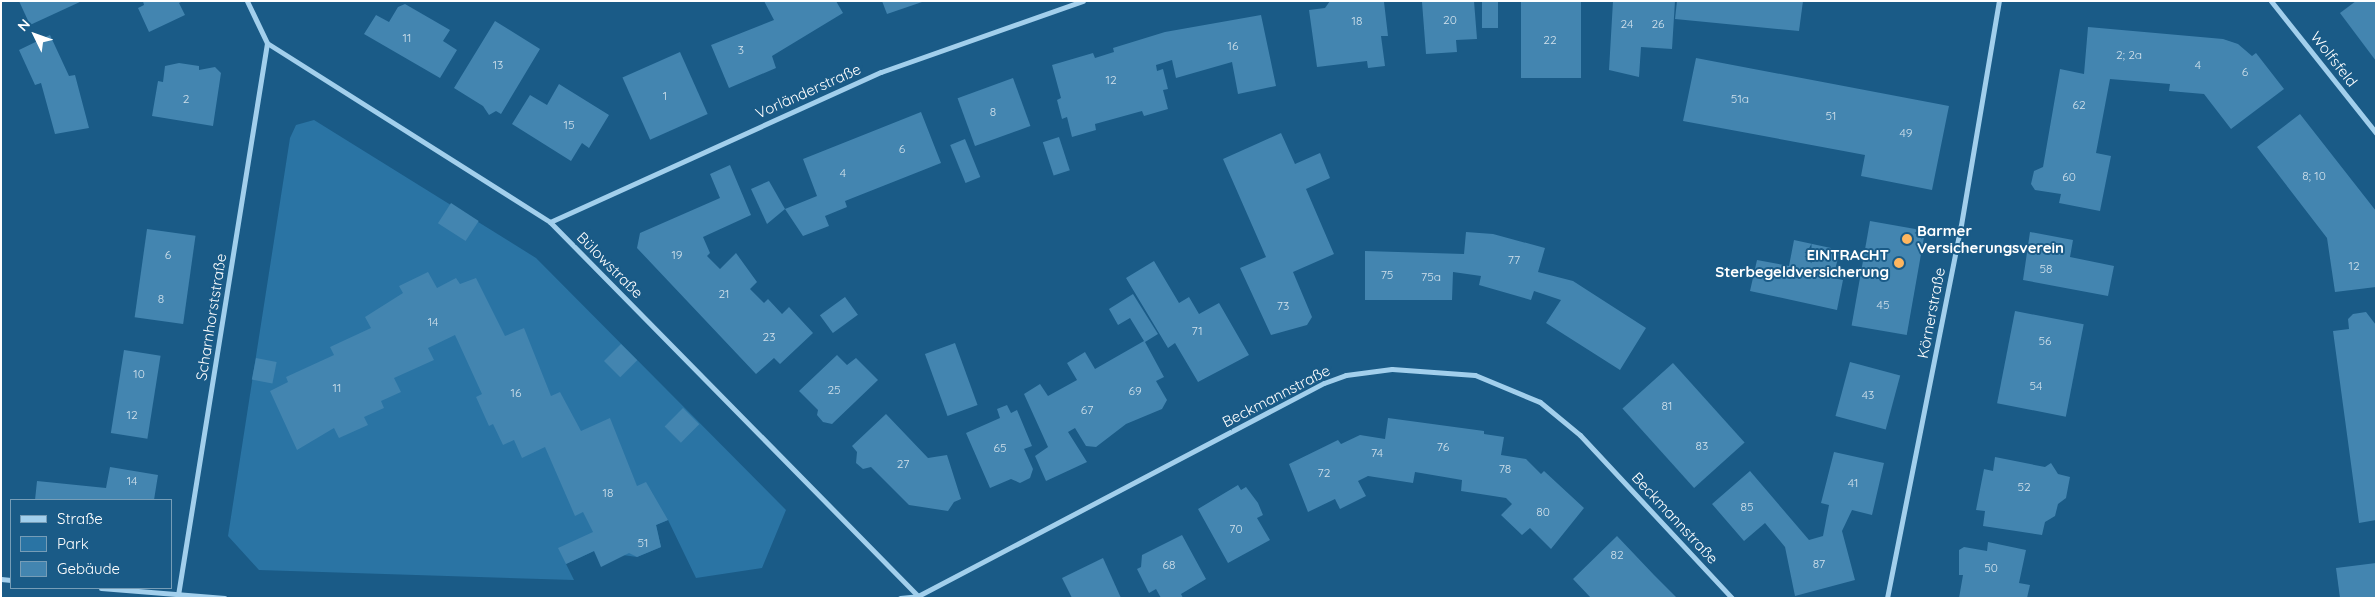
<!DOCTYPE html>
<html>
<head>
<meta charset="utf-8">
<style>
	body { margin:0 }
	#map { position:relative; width:2377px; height:599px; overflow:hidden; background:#1a5b87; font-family:Quicksand,sans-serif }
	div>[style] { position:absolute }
	.green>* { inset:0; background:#2a74a4 }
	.building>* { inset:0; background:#4385b0; transform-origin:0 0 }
	.minor>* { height:5px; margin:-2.5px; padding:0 2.5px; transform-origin:2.5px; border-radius:2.5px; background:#a2cfec }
	.dots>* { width:14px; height:14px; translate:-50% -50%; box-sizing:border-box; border:2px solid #1a5b87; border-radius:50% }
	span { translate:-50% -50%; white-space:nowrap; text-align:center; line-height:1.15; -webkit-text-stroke:4px #1a5b87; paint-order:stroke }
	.number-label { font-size:12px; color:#d0e0eb }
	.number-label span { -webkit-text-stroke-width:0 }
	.street-label { font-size:15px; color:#fff }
	.poi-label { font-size:15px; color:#fff; font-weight:700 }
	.left { translate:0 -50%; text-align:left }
	.right { translate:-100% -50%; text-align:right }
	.frame { position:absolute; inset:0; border:2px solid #fff; pointer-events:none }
	.legend { position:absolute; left:10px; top:499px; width:162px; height:90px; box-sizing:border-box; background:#1a5b87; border:1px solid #769db7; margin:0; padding:6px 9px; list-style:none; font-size:15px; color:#fff }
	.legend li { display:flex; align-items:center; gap:10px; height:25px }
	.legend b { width:25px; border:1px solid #769db7 }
	.north { position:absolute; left:10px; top:10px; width:50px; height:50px; -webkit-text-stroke:4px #1a5b87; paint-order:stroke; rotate:312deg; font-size:14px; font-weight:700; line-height:20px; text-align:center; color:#fff }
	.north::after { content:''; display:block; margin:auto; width:18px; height:22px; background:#fff; clip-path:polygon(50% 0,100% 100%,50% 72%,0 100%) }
</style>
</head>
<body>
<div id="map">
	<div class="green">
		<div style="clip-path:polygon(314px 120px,536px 258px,786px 510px,762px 568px,696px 578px,668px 520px,656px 525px,661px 547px,637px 557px,594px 551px,566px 564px,574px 580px,259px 570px,228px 536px,290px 138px,296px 125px)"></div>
	</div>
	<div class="building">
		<div style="clip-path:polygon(19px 1px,82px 1px,30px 25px)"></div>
		<div style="clip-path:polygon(143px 1px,183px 1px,179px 3px,185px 15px,149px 32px,138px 8px,144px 5px)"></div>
		<div style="clip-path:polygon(764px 1px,836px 1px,843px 13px,772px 56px,776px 68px,729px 88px,711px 45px,774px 20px)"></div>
		<div style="clip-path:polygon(882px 1px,925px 1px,887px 14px)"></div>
		<div style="clip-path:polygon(1330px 1px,1384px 2px,1388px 36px,1381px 36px,1385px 66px,1368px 68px,1367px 61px,1317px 67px,1309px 10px,1325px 8px)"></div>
		<div style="clip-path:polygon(1474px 1px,1477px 39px,1456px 40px,1457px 52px,1426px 54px,1422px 2px)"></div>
		<div style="left:1482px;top:1px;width:16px;height:27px"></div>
		<div style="left:1521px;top:1px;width:60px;height:77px"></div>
		<div style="clip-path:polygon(1613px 1px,1675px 1px,1672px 49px,1641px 47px,1639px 77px,1609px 70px)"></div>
		<div style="clip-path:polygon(1677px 1px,1803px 1px,1799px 31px,1675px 19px)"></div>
		<div style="clip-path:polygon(2356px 1px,2376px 1px,2376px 61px,2340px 13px)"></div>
		<div style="clip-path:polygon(405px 4px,450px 30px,443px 41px,457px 50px,440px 78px,364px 34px,376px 15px,389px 22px,398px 7px)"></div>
		<div style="clip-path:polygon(1261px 15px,1276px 86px,1238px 94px,1232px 62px,1176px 78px,1172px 60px,1156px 65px,1157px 71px,1163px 69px,1168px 89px,1163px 90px,1168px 109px,1144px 116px,1142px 111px,1095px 124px,1096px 130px,1072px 137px,1067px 117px,1062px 119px,1057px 100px,1061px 98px,1052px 65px,1093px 53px,1095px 58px,1114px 52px,1113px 48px,1165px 32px)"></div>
		<div style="clip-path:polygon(495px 21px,540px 49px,501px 114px,496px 111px,489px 115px,483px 106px,454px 88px)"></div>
		<div style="clip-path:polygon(2088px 27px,2223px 39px,2238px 44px,2252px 56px,2256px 53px,2284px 89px,2231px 129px,2204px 94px,2169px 91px,2170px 84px,2110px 79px,2096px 153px,2111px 156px,2100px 211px,2059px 203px,2061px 194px,2035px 190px,2031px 184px,2034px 171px,2043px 167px,2060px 69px,2084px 74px)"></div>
		<div style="clip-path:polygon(50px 35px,69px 76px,75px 75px,89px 128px,55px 134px,41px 83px,35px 85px,19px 50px)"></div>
		<div style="left:680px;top:52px;width:68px;height:63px;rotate:66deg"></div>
		<div style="clip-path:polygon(1696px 58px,1949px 106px,1932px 190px,1861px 176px,1865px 155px,1683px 121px)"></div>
		<div style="clip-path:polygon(179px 63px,199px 66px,199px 70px,215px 67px,221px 73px,213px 126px,152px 116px,158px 81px,163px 82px,165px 66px)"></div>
		<div style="left:1013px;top:78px;width:51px;height:59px;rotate:70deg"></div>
		<div style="clip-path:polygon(559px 84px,609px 115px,589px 148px,582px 143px,571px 161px,512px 124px,530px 95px,547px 105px)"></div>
		<div style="clip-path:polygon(921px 112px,941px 163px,845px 201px,847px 207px,825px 216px,829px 226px,803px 236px,785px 209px,817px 196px,803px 159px)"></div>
		<div style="clip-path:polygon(2300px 114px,2376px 211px,2376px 287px,2335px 292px,2327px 238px,2257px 147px)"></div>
		<div style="clip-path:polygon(1281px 133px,1295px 164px,1320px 153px,1330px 178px,1306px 189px,1334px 254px,1293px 272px,1312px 317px,1307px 325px,1271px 335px,1240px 268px,1266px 257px,1223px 159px)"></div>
		<div style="left:1059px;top:137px;width:35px;height:17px;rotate:72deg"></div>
		<div style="left:965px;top:139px;width:41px;height:16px;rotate:68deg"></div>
		<div style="clip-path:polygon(730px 165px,751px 215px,703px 237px,710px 253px,707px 256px,720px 269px,736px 253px,757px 282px,750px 289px,764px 303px,768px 299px,782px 314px,789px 307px,813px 333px,780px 364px,774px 358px,756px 374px,637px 248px,640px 233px,720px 198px,710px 174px)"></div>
		<div style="clip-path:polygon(769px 181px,785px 209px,767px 224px,751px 189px)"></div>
		<div style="left:451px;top:203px;width:33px;height:24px;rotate:33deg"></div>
		<div style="left:1870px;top:221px;width:56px;height:106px;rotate:10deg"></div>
		<div style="left:147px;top:229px;width:49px;height:89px;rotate:8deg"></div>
		<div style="clip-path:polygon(1466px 232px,1493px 234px,1545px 248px,1538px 272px,1573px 281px,1646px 328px,1620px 370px,1546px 323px,1561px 300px,1534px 291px,1531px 300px,1479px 285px,1481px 276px,1453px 272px,1452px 300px,1365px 300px,1365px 251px,1464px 254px)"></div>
		<div style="clip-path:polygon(2030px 232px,2073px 240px,2070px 257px,2114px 266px,2108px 296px,2023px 280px)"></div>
		<div style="clip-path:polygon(1794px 240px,1840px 250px,1833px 278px,1843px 280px,1837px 310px,1750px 291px,1757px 260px,1789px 266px)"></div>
		<div style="clip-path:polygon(1154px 261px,1179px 303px,1189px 297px,1199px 314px,1219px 303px,1249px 355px,1198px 382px,1175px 343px,1168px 348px,1126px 278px)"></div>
		<div style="clip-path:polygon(428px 272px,437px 288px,456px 278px,460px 284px,476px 278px,505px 336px,524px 328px,551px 396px,560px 392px,581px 431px,610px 418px,637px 486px,646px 482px,668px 520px,656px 525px,661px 547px,637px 557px,629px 553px,601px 567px,594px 551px,566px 564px,558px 548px,593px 532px,583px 512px,575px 516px,545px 447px,522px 458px,514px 440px,503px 445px,493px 424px,489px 426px,476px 397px,482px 394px,455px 335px,428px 348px,434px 360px,394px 378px,401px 392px,381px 401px,384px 408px,364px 417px,368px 425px,339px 438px,334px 428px,297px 450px,270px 391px,288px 382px,286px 377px,334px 355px,330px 347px,371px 328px,365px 317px,403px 293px,399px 286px)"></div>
		<div style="clip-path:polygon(1133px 294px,1158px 334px,1145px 342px,1164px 377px,1156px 381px,1167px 400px,1162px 409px,1126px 424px,1096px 447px,1086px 446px,1075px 428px,1068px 432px,1087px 462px,1046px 481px,1035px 456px,1048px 447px,1024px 394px,1040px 384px,1048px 396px,1077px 380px,1067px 363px,1085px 352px,1095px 369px,1144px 341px,1130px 318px,1118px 325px,1109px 309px)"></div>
		<div style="left:845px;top:297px;width:22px;height:31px;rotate:54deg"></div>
		<div style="left:2015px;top:311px;width:70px;height:94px;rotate:11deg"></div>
		<div style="clip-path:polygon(2366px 312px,2376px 325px,2376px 520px,2359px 523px,2333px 331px,2349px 329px,2348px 319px,2353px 314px)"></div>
		<div style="left:955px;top:343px;width:66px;height:32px;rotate:70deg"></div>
		<div style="left:621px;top:344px;width:23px;height:24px;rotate:45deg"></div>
		<div style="left:124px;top:350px;width:37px;height:84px;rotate:9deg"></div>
		<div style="clip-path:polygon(837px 355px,847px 365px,856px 358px,878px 380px,832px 424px,823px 422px,817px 415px,818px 410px,799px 391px)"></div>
		<div style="left:256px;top:358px;width:21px;height:22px;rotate:11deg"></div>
		<div style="left:1850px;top:362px;width:52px;height:56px;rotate:15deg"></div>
		<div style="left:1673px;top:363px;width:107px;height:68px;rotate:48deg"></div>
		<div style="clip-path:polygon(1007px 405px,1011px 413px,1017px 410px,1032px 446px,1024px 449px,1033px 469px,1030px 478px,1020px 483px,1011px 479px,990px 488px,966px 433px,1000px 418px,997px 409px)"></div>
		<div style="left:683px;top:408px;width:23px;height:26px;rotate:45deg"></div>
		<div style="clip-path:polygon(886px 414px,928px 458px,947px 455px,961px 499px,954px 502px,948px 511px,909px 505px,871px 467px,863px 469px,856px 463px,857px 452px,852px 446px)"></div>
		<div style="clip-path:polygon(1388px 418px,1484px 431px,1484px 434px,1504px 437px,1501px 455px,1526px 459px,1541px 474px,1544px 471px,1584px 508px,1551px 549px,1530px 528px,1522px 535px,1501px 515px,1512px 504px,1506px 498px,1461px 491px,1462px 480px,1415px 472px,1413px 483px,1368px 476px,1358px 481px,1366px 496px,1340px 509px,1335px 499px,1308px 512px,1289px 464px,1338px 440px,1341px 444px,1360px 435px,1385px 439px)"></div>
		<div style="clip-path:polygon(1834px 452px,1884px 463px,1872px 515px,1852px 510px,1842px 531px,1855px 580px,1795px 596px,1785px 547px,1765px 523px,1744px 541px,1712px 504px,1750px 471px,1809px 540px,1823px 536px,1829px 505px,1821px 503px)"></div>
		<div style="clip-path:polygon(1995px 457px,2045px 467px,2051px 463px,2058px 474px,2070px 477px,2066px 498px,2058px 504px,2055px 516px,2045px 522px,2042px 535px,1983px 526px,1985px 511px,1976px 510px,1984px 469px,1993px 471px)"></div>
		<div style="clip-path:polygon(110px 467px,158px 475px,154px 500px,35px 500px,37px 481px,106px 488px)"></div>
		<div style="clip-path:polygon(1238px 485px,1241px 490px,1246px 487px,1258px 503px,1263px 515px,1257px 518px,1270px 540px,1228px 563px,1198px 509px)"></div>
		<div style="clip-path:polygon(1182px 535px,1206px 579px,1181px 594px,1183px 598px,1161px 598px,1156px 589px,1149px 593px,1137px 569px,1141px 567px,1142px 555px)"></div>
		<div style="clip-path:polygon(1617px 536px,1654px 575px,1677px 598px,1591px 598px,1573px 579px)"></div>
		<div style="clip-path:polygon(1988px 542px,2026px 550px,2019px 583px,2030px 585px,2027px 598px,1959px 598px,1963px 575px,1959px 575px,1959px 550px,1964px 547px,1987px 551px)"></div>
		<div style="clip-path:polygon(1103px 558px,1121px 598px,1072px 598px,1062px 578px)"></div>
		<div style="clip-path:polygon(2376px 563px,2376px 598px,2340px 598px,2336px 568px)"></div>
	</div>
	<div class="minor">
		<div style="left:247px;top:1px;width:47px;rotate:64.5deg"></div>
		<div style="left:267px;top:43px;width:335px;rotate:32.3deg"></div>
		<div style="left:550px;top:222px;width:526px;rotate:45.46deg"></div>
		<div style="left:2271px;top:1px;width:169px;rotate:51.5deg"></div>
		<div style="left:550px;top:222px;width:363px;rotate:-24.4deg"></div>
		<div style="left:881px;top:72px;width:214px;rotate:-19.4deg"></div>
		<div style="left:1px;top:579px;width:10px;rotate:6deg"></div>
		<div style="left:101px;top:588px;width:124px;rotate:4.6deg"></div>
		<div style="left:178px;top:595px;width:559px;rotate:-80.84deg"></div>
		<div style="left:900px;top:598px;width:18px;rotate:-6deg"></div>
		<div style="left:918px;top:596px;width:458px;rotate:-27.7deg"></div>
		<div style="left:1324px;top:383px;width:23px;rotate:-20deg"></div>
		<div style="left:1346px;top:375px;width:46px;rotate:-7.4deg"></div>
		<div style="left:1392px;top:369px;width:83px;rotate:4.1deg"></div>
		<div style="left:1475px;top:375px;width:70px;rotate:22.6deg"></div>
		<div style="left:1540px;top:402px;width:52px;rotate:39.5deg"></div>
		<div style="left:1580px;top:435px;width:223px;rotate:47deg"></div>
		<div style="left:1887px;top:598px;width:380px;rotate:-78.8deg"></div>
		<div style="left:1961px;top:225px;width:227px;rotate:-80.4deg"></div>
	</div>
	<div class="dots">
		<div style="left:1907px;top:239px;background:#feb65f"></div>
		<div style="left:1899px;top:263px;background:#feb65f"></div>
	</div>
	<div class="number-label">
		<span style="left:1450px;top:20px">20</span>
		<span style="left:1357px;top:21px">18</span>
		<span style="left:1627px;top:24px">24</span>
		<span style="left:1658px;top:24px">26</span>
		<span style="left:407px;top:38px">11</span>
		<span style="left:1550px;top:40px">22</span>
		<span style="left:1233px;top:46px">16</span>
		<span style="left:741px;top:50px">3</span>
		<span style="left:2129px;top:55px">2; 2a</span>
		<span style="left:498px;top:65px">13</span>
		<span style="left:2198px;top:65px">4</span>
		<span style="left:2245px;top:72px">6</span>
		<span style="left:1111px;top:80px">12</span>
		<span style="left:665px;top:96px">1</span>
		<span style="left:186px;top:99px">2</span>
		<span style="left:1740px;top:99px">51a</span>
		<span style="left:2079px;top:105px">62</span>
		<span style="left:993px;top:112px">8</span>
		<span style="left:1831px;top:116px">51</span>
		<span style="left:569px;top:125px">15</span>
		<span style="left:1906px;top:133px">49</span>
		<span style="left:902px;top:149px">6</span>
		<span style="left:843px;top:173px">4</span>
		<span style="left:2314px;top:176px">8; 10</span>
		<span style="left:2069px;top:177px">60</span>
		<span style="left:168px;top:255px">6</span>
		<span style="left:677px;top:255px">19</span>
		<span style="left:1514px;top:260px">77</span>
		<span style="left:2354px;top:266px">12</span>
		<span style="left:2046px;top:269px">58</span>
		<span style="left:1387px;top:275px">75</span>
		<span style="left:1431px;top:277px">75a</span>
		<span style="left:724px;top:294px">21</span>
		<span style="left:161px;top:299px">8</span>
		<span style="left:1883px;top:305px">45</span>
		<span style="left:1283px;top:306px">73</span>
		<span style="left:433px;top:322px">14</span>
		<span style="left:1197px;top:331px">71</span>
		<span style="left:769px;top:337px">23</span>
		<span style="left:2045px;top:341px">56</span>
		<span style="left:139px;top:374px">10</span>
		<span style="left:2036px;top:386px">54</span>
		<span style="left:337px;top:388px">11</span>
		<span style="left:834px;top:390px">25</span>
		<span style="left:1135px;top:391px">69</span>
		<span style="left:516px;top:393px">16</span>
		<span style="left:1868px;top:395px">43</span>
		<span style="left:1667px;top:406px">81</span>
		<span style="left:1087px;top:410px">67</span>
		<span style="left:132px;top:415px">12</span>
		<span style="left:1702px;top:446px">83</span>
		<span style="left:1443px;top:447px">76</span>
		<span style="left:1000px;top:448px">65</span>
		<span style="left:1377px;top:453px">74</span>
		<span style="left:903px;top:464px">27</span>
		<span style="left:1505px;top:469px">78</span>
		<span style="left:1324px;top:473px">72</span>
		<span style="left:132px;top:481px">14</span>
		<span style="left:1853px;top:483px">41</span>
		<span style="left:2024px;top:487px">52</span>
		<span style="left:608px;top:493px">18</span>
		<span style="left:1747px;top:507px">85</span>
		<span style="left:1543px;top:512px">80</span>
		<span style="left:1236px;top:529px">70</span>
		<span style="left:643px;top:543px">51</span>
		<span style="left:1617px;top:555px">82</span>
		<span style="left:1819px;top:564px">87</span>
		<span style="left:1169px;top:565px">68</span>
		<span style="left:1991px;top:568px">50</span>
	</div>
	<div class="street-label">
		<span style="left:2334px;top:59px;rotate:52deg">Wolfsfeld</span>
		<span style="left:808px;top:91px;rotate:-24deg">Vorländerstraße</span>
		<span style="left:610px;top:265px;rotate:45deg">Bülowstraße</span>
		<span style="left:1931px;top:313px;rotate:-79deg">Körnerstraße</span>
		<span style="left:211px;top:317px;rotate:-81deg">Scharnhorststraße</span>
		<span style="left:1276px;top:396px;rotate:-27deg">Beckmannstraße</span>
		<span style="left:1675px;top:518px;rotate:47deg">Beckmannstraße</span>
	</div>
	<div class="poi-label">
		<span class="left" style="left:1917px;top:239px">Barmer<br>Versicherungsverein</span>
		<span class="right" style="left:1889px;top:263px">EINTRACHT<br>Sterbegeldversicherung</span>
	</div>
	<div class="frame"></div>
	<ul class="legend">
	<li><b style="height:6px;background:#a2cfec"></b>Straße</li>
	<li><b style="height:14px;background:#2a74a4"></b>Park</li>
	<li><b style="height:14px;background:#4385b0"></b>Gebäude</li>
	</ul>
	<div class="north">N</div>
</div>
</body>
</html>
